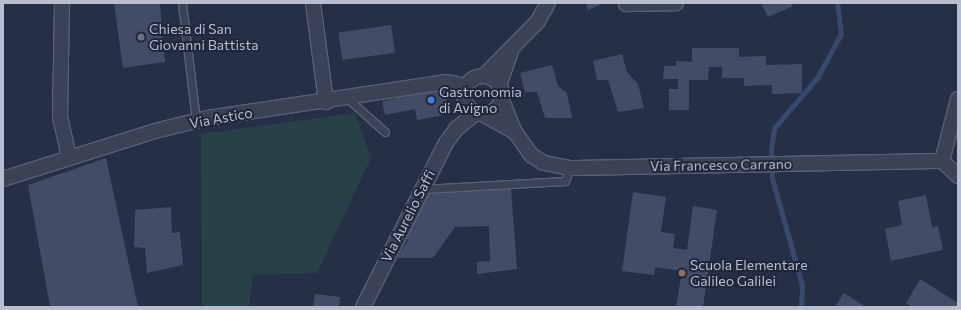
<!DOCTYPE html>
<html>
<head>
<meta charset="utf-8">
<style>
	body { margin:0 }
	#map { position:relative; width:961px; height:310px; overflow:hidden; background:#253047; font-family:Commissioner,sans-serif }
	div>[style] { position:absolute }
	.green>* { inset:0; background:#284047 }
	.stream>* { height:5px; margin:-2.5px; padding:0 2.5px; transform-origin:2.5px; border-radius:2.5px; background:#38496f }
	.building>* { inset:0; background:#424c67; transform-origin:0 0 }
	.roads { filter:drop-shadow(1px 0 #596073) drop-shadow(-1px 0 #596073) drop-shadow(0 1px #596073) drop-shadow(0 -1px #596073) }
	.lane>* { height:7px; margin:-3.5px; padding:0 3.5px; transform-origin:3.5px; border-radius:3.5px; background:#3a4256 }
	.street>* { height:14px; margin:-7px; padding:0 7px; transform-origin:7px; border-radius:7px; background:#3a4256 }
	.street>.ring { margin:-7px; padding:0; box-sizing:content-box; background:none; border:14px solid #3a4256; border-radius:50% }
	.dots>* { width:11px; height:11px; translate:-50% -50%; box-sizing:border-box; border:2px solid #1f273b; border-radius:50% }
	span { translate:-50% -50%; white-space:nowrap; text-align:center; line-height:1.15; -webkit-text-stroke:4px #1f273b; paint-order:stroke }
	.poi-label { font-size:14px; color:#b8becf }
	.left { translate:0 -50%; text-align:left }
	.street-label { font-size:14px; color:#b8becf }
	.frame { position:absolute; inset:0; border:4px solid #b8becf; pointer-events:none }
</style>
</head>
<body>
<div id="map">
	<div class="green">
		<div style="clip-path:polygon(355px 113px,371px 158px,317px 273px,253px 275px,249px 307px,202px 307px,201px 134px)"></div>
	</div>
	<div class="stream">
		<div style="left:801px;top:307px;width:22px;rotate:-87deg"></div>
		<div style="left:802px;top:285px;width:111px;rotate:-105.7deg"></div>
		<div style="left:772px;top:178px;width:30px;rotate:-92deg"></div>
		<div style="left:771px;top:148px;width:20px;rotate:-81deg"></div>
		<div style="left:774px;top:128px;width:66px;rotate:-49.3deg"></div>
		<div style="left:817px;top:78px;width:50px;rotate:-61.4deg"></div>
		<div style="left:841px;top:34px;width:31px;rotate:-97deg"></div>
	</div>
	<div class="building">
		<div style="clip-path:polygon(114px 3px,160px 3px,165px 62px,123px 68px)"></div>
		<div style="clip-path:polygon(586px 3px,604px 3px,588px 10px)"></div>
		<div style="clip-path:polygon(761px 3px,791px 3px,793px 6px,768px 17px)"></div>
		<div style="left:391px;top:25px;width:28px;height:53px;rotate:82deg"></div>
		<div style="clip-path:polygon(692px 48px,739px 48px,739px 57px,766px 56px,766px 65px,802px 64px,802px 93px,772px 94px,772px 85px,744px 86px,744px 78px,722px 78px,722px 67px,709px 67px,708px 80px,689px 80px,689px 110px,669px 110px,669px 89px,678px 89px,678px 79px,663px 79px,664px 66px,676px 66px,676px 61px,692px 62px)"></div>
		<div style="clip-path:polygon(622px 54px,627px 72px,638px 84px,644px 108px,618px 112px,608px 80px,597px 80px,593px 61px)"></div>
		<div style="clip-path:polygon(552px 65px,558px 86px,567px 93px,572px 118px,545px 118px,537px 92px,525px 92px,520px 73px)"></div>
		<div style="clip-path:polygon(445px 89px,450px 114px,417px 120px,415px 109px,385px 115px,382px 101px)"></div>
		<div style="clip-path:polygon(106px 158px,138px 307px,53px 307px,50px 306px,28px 185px)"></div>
		<div style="clip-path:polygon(511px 188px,517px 269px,477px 274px,477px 262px,490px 261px,489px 226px,455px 227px,433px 258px,397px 258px,408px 240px,404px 236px,430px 192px)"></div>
		<div style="clip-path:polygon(633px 192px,666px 197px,661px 232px,675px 234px,673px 248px,687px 250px,693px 206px,717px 210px,703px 307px,676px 307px,682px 271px,655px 267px,654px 275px,622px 271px)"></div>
		<div style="clip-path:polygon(926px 195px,932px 227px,938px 226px,943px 250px,891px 261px,885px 229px,902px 225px,898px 201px)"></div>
		<div style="clip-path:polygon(171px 207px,172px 233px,180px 232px,183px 265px,147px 273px,145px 248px,134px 247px,135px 210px)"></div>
		<div style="clip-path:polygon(920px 279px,958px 303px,958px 307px,912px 307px,906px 303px)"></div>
		<div style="clip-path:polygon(844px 293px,866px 307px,835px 307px)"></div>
		<div style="clip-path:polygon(315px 294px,340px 297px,339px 307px,313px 307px)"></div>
	</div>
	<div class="roads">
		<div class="lane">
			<div style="left:182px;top:3px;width:119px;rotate:83.2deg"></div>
			<div style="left:347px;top:98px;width:51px;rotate:41.8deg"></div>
			<div style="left:423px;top:189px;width:142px;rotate:-3.2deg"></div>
			<div style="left:565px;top:181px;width:14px;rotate:-69deg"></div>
		</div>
		<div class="street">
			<div style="left:62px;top:3px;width:114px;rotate:91deg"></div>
			<div style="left:60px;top:117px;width:40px;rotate:77deg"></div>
			<div style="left:313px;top:3px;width:100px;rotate:82.5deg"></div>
			<div style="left:626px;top:4px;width:50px;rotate:-1.1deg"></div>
			<div class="ring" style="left:464px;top:76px;width:24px;height:24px"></div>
			<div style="left:484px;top:76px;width:77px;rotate:-45.5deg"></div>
			<div style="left:538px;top:21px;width:21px;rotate:-61deg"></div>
			<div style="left:499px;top:86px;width:36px;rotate:-71deg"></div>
			<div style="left:501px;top:98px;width:37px;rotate:68deg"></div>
			<div style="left:515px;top:132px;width:28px;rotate:55deg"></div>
			<div style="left:531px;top:155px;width:15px;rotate:32deg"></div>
			<div style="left:544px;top:163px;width:26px;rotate:11deg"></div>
			<div style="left:570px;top:168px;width:372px;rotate:-1.1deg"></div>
			<div style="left:484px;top:115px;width:35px;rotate:29deg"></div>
			<div style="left:942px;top:161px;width:64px;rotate:-75.5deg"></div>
			<div style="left:942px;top:161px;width:22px;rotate:43deg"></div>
			<div style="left:3px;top:179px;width:159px;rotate:-17.5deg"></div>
			<div style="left:155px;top:131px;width:55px;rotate:-13.8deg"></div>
			<div style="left:208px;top:118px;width:240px;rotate:-8.6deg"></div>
			<div style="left:445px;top:82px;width:12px;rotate:9deg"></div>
			<div style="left:457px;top:84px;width:11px;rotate:49deg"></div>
			<div style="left:363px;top:307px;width:184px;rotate:-63.2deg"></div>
			<div style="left:446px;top:143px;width:19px;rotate:-54deg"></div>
			<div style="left:457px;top:128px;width:24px;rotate:-38deg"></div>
		</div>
	</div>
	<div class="dots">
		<div style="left:141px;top:37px;background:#6b7280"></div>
		<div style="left:431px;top:100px;background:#3f7fe0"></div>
		<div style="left:682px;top:273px;background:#8d6e63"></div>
	</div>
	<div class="poi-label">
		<span class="left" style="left:149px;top:37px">Chiesa di San<br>Giovanni Battista</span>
		<span class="left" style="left:439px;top:100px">Gastronomia<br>di Avigno</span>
		<span class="left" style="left:690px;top:273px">Scuola Elementare<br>Galileo Galilei</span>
	</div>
	<div class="street-label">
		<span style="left:221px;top:118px;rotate:-10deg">Via Astico</span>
		<span style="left:721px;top:165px;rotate:-1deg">Via Francesco Carrano</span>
		<span style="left:408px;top:216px;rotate:-63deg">Via Aurelio Saffi</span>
	</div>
	<div class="frame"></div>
</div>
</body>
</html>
